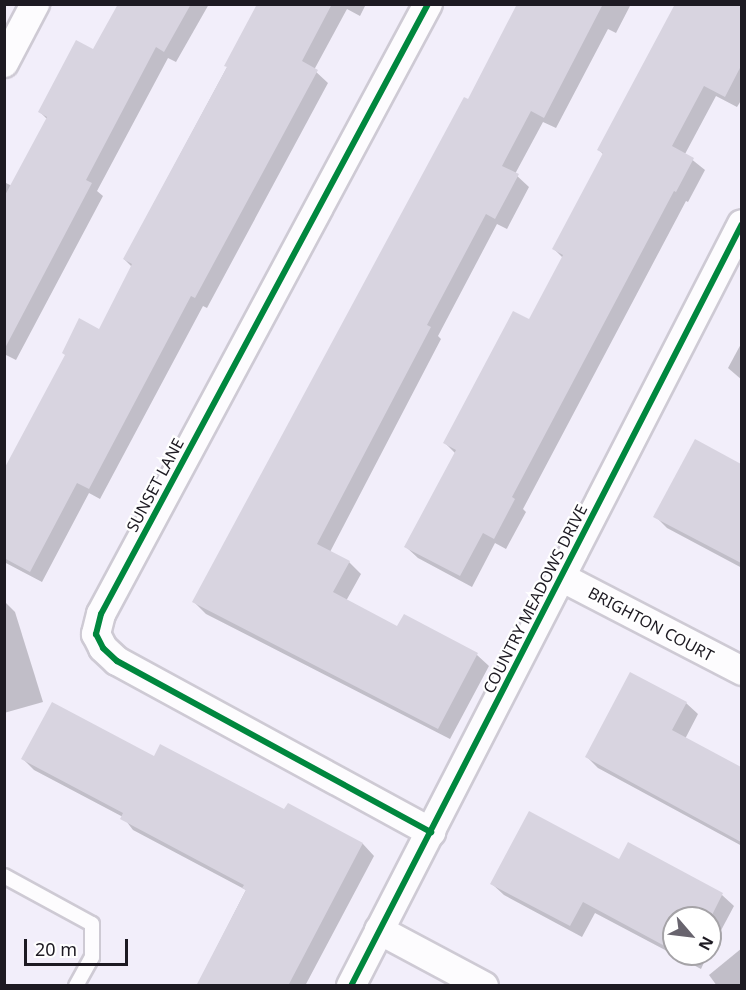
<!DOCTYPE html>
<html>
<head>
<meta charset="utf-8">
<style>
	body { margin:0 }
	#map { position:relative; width:746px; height:990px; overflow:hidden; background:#f2eefa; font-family:"Noto Sans",sans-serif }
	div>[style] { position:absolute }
	.shadow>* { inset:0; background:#0003 }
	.building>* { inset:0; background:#d8d4e0 }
	.roads { filter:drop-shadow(2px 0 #cecad4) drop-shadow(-2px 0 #cecad4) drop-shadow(0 2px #cecad4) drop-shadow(0 -2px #cecad4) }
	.service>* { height:14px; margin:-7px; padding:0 7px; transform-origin:7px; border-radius:7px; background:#fdfcfe }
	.minor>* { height:28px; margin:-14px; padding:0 14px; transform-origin:14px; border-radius:14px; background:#fdfcfe }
	.cycleway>* { height:6px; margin:-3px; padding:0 3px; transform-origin:3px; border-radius:3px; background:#00873e }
	span { translate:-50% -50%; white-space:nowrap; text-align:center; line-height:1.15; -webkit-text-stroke:4.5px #fff; paint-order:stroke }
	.street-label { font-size:16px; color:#1d1a22 }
	.frame { position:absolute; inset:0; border:6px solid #1d1a22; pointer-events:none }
	.north { position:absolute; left:662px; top:906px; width:60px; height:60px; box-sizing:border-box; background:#fff; border:2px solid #a5a3a7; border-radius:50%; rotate:118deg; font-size:16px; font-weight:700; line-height:24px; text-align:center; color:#1d1a22 }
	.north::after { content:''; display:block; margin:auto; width:21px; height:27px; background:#68646e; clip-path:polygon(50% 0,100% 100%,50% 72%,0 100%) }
	.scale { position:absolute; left:24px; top:939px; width:104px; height:27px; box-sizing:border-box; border:3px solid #1d1a22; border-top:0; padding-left:8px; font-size:18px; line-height:21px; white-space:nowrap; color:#1d1a22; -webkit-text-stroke:4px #fff; paint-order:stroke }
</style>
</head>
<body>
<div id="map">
	<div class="shadow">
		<div style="clip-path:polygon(120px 4px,209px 4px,176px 62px,168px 58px,97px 191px,103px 196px,16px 360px,4px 354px,4px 182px,12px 186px,47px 119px,40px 112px,94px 51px)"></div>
		<div style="clip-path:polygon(261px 4px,366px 4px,360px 16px,347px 9px,314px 70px,328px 83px,207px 308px,203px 306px,100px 499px,89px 493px,42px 582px,4px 562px,4px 472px,100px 331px,132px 267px,124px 259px)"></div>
		<div style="clip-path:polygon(521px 4px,631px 4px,616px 33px,608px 29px,556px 128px,543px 122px,515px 174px,529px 187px,507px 229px,497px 224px,438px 336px,441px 339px,330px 552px,349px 562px,361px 574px,346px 601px,398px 628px,404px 616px,477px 655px,489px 666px,450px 739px,206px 614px,194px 602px)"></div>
		<div style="clip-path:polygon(676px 4px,742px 4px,742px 99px,737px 107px,716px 96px,685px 154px,705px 170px,688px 202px,686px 201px,523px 509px,526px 512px,506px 549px,495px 543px,472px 587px,418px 558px,406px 547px,456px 454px,445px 443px,530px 321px,563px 258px,554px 249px,604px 155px,599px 150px)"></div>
		<div style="clip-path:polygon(742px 342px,742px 380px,728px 368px)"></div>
		<div style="clip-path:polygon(695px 441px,742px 466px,742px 568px,667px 528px,655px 516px)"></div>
		<div style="clip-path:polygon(4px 601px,15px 612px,43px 702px,4px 713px)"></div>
		<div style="clip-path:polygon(686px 703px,698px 714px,685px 739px,742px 769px,742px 846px,598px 768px,587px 757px)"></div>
		<div style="clip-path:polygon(154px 758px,285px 812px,288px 805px,363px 844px,374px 856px,305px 986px,197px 986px,246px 890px,133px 830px,123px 817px,34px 770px,23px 759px)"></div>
		<div style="clip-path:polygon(628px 844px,722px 895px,734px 906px,710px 951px,710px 918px,674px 918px,674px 954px,708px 954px,701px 969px,595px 913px,582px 937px,504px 895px,492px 884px,620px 861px)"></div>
		<div style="clip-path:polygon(742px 948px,742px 986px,717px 986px,709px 975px)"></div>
	</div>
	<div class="building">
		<div style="clip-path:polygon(118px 4px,191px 4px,164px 52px,156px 47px,86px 180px,92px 183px,4px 350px,4px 197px,47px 117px,38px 112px,76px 40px,93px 49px)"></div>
		<div style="clip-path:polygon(257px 4px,332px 4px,302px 61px,318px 70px,195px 298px,191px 296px,89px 489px,77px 483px,30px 572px,4px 558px,4px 469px,65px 355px,62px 353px,79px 318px,99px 329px,132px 264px,123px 259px,227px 67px,224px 66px)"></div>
		<div style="clip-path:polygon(517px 4px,603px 4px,544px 118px,531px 111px,502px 166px,519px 174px,495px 219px,486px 214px,427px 325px,431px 327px,317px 544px,350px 561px,333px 592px,397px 626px,404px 614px,478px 653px,438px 729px,192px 602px,464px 97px,468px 99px)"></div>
		<div style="clip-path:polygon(675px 4px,741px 4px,741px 66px,725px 97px,704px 86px,672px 146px,694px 158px,676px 192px,674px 191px,512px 497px,515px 499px,494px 539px,483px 533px,460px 576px,404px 547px,456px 450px,443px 443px,513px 311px,529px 319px,563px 255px,552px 249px,603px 153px,597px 150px)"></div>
		<div style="clip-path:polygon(695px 439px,741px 464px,741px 563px,653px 517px)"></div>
		<div style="clip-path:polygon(630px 672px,687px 702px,672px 730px,741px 767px,741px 842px,585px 757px)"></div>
		<div style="clip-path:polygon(52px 702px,154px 756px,160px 744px,284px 809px,288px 803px,363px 843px,288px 986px,196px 986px,246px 890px,242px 888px,244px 885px,120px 819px,123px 813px,21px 759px)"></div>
		<div style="clip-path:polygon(529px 811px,619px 859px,628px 842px,723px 893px,710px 919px,674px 918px,674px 951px,583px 902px,570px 926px,490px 884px)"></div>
	</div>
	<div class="roads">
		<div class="service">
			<div style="left:4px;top:876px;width:100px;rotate:28.6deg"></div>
			<div style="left:92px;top:924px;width:33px;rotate:90deg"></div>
			<div style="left:92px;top:957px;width:33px;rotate:119deg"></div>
		</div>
		<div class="minor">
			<div style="left:428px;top:4px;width:692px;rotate:118.19deg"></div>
			<div style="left:101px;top:614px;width:21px;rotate:104deg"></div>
			<div style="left:96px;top:634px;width:16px;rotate:63deg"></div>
			<div style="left:103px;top:648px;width:19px;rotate:43deg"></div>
			<div style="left:117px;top:661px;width:358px;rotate:28.6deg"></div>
			<div style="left:4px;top:63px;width:67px;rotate:-62.3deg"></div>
			<div style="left:561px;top:577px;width:204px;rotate:27.4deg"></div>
			<div style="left:379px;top:930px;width:119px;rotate:28.1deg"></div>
			<div style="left:351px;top:986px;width:856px;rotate:-62.84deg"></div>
		</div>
	</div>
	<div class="cycleway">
		<div style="left:428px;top:4px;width:692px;rotate:118.19deg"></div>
		<div style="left:101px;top:614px;width:21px;rotate:104deg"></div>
		<div style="left:96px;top:634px;width:16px;rotate:63deg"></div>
		<div style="left:103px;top:648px;width:19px;rotate:43deg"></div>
		<div style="left:117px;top:661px;width:358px;rotate:28.6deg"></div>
		<div style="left:351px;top:986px;width:856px;rotate:-62.84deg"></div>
	</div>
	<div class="street-label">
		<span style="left:155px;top:485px;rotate:-62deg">SUNSET LANE</span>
		<span style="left:535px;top:599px;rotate:-63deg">COUNTRY MEADOWS DRIVE</span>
		<span style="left:651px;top:624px;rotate:28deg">BRIGHTON COURT</span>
	</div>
	<div class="frame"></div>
	<div class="north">N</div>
	<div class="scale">20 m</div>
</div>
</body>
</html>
